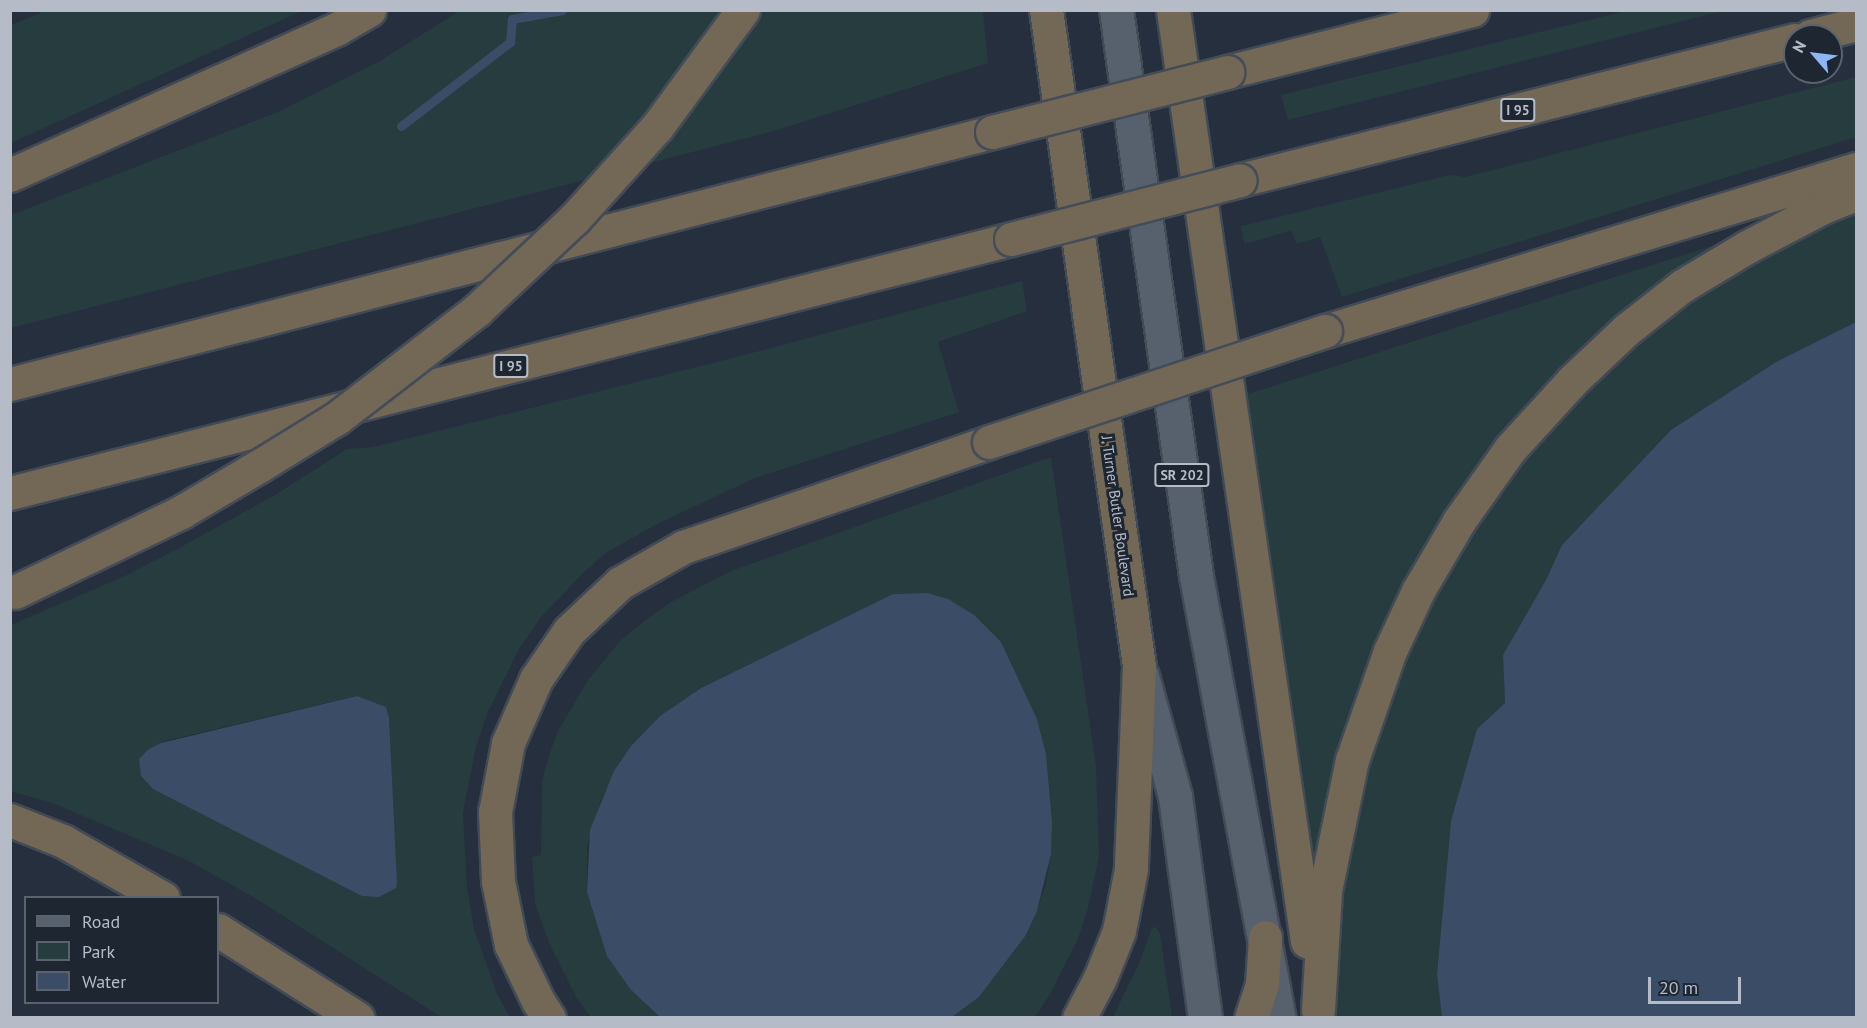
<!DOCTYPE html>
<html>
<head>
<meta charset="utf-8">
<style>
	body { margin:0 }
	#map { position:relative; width:1867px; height:1028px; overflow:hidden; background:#252f3d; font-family:"PT Sans",sans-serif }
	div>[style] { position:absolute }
	.green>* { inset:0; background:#273c3e }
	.water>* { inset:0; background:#3b4d66 }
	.stream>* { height:9px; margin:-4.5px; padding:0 4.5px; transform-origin:4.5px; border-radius:4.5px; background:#3b4d66 }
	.roads { filter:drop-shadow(2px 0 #424a56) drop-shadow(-2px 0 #424a56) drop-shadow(0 2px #424a56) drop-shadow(0 -2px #424a56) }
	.major>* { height:33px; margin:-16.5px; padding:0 16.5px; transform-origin:16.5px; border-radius:16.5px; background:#57606d }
	.highway>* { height:33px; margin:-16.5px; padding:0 16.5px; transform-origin:16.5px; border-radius:16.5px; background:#736756 }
	.bridges { filter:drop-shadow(2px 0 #444c58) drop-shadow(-2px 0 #444c58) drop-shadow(0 2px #444c58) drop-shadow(0 -2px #444c58) }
	.highway-bridge>* { height:33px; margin:-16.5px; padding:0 16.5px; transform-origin:16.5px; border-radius:16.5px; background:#736756 }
	span { translate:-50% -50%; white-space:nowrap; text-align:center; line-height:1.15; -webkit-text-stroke:6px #1e2632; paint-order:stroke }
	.shield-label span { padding:2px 4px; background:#1e2632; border:2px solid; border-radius:4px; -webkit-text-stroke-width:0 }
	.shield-label { font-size:14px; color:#b5bcc8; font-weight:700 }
	.street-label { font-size:15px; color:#b5bcc8 }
	.frame { position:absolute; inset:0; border:12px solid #b5bcc8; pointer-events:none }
	.legend { position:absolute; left:24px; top:896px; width:195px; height:108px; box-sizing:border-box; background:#1e2632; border:2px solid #5a626e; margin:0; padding:8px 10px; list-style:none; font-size:18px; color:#b5bcc8 }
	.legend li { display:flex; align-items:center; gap:12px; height:30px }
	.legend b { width:30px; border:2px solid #5a626e }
	.north { position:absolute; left:1783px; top:24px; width:60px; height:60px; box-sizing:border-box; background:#1e2632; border:2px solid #5a626e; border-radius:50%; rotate:298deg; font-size:16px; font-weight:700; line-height:24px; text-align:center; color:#b5bcc8 }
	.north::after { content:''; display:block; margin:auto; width:21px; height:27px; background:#8db6f5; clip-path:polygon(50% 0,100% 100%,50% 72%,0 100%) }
	.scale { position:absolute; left:1648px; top:977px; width:93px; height:27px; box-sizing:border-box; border:3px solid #b5bcc8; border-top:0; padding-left:8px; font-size:18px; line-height:21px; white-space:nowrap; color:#b5bcc8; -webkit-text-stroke:4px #1e2632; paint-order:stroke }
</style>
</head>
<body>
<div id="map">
	<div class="green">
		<div style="clip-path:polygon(45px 11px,45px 10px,302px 11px,11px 143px,11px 25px)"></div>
		<div style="clip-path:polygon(459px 11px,983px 11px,988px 63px,774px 131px,11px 328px,11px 215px,278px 112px,380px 61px)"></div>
		<div style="clip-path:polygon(1626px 11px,1723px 11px,1288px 120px,1281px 95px)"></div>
		<div style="clip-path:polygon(1856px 77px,1856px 137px,1342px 297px,1320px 237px,1297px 244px,1291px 231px,1244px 244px,1241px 226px,1450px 175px,1465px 177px)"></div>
		<div style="clip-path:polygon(1856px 215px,1856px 322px,1776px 362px,1671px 430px,1562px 545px,1546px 580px,1503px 655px,1505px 703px,1477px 729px,1451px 821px,1437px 974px,1442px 1017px,1333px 1018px,1336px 916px,1360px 786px,1397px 673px,1452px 564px,1528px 457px,1583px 396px,1633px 349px,1706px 293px,1738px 273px,1827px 226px)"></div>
		<div style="clip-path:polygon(1746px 235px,1464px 492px,1313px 903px,1242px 396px)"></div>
		<div style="clip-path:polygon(evenodd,1022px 281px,1027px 311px,938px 342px,959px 412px,755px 478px,655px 525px,606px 553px,585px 571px,542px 616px,519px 649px,487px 714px,476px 747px,463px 813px,467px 887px,474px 929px,497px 994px,510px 1017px,441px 1017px,255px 898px,189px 861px,55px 804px,11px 791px,11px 625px,125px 576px,179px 548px,275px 495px,347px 449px,373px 447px,725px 360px,1022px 281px,356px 696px,386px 707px,389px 718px,396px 888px,161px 742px,356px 696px)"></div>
		<div style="clip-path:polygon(1051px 457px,1096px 766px,1099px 856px,1088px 908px,1078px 939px,1049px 996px,1035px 1017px,952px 1017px,979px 997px,1026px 935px,1037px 911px,1046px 883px,1051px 854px,1052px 822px,1046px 754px,1037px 719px,1001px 642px,927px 593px,893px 594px,701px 688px,660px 716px,631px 746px,602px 798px,587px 846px,587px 892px,631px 990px,660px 1017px,591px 1017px,576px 997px,550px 945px,535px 904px,532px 857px,541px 855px,542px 781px,549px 755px,558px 731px,588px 680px,620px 641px,643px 622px,671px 602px,731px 571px)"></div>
		<div style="clip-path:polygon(1155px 926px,1160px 934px,1172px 1017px,1113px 1017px,1140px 961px,1151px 930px)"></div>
	</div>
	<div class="water">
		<div style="clip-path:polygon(1856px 322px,1856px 1017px,1442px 1017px,1437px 974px,1451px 821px,1477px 729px,1505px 703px,1503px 655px,1546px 580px,1562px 545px,1671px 430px,1776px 362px)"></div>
		<div style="clip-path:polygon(927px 593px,948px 599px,974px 615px,1001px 642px,1037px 719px,1046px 754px,1052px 822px,1051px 854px,1037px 911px,1026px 935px,979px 997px,952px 1017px,660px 1017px,631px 990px,607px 956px,587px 892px,590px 830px,614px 771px,631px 746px,660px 716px,701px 688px,893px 594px)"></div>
		<div style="clip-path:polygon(357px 696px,386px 707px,389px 718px,397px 883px,396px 888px,379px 897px,362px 896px,153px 789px,141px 776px,139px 759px,149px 749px,161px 743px)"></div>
	</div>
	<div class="stream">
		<div style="left:401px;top:126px;width:138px;rotate:-37.6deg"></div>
		<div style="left:510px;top:42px;width:23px;rotate:-85deg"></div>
		<div style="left:512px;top:19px;width:51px;rotate:-10.2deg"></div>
	</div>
	<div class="roads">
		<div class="major">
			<div style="left:1116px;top:10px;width:572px;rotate:81.95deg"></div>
			<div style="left:1196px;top:576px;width:450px;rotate:79.4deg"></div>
			<div style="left:1142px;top:676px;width:124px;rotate:74.6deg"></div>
			<div style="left:1175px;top:796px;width:224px;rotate:82.3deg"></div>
		</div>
		<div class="highway">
			<div style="left:1046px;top:10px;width:663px;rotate:81.93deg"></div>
			<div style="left:1139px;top:666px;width:203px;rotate:92.3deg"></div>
			<div style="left:1131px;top:869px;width:63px;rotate:101deg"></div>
			<div style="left:1119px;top:931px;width:51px;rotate:112deg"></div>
			<div style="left:1100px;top:978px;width:45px;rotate:117.7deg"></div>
			<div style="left:1173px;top:10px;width:941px;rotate:81.81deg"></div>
			<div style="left:1810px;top:36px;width:48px;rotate:-14.6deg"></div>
			<div style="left:1227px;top:72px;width:253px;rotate:-14.2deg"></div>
			<div style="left:10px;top:175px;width:359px;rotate:-24.1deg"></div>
			<div style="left:338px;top:28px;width:36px;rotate:-30deg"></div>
			<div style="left:1240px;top:180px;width:572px;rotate:-14.16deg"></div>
			<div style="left:1325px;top:331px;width:555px;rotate:-16.97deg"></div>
			<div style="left:10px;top:384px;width:1014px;rotate:-14.39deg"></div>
			<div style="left:10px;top:493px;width:1033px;rotate:-14.24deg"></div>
			<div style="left:10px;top:820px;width:57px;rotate:21.6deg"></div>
			<div style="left:63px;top:841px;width:115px;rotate:29.7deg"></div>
			<div style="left:218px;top:930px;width:165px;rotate:32.3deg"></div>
			<div style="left:1318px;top:1010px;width:119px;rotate:-86.6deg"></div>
			<div style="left:1325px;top:891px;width:134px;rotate:-78.4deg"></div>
			<div style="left:1352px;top:760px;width:115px;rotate:-70.8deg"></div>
			<div style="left:1390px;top:651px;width:66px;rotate:-65deg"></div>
			<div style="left:1418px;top:591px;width:81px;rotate:-59.6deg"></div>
			<div style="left:1459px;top:521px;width:88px;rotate:-54.7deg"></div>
			<div style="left:1510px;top:449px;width:92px;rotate:-47.6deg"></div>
			<div style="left:1572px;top:381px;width:74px;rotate:-43.4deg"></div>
			<div style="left:1626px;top:330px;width:71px;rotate:-38.2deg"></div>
			<div style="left:1682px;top:286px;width:76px;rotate:-31deg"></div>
			<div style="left:1747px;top:247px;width:84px;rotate:-27.8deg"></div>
			<div style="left:1821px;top:208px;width:38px;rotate:-22deg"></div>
			<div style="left:549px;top:1018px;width:20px;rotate:-123deg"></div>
			<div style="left:538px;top:1001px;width:62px;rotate:-115.7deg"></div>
			<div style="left:511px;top:945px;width:65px;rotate:-101.5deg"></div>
			<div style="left:498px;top:881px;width:69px;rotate:-92.5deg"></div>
			<div style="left:495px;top:812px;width:70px;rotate:-79.3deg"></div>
			<div style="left:508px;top:743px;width:70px;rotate:-66.4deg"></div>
			<div style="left:536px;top:679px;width:58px;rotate:-55.5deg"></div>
			<div style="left:569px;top:631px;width:70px;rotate:-43.3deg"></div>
			<div style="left:620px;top:583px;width:73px;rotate:-29.7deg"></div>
			<div style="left:683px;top:547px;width:324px;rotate:-18.9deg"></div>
			<div style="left:1251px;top:1018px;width:36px;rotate:-72deg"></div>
			<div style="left:1262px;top:984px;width:47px;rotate:-86.3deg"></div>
		</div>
	</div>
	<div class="bridges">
		<div class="highway-bridge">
			<div style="left:992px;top:132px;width:243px;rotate:-14.3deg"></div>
			<div style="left:1011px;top:239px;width:236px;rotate:-14.4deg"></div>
			<div style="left:989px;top:442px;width:354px;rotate:-18.3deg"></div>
			<div style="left:15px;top:592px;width:184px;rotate:-25.7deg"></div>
			<div style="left:181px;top:512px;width:91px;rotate:-30.5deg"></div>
			<div style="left:259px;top:466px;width:92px;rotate:-31.6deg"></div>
			<div style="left:337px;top:418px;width:177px;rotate:-37.6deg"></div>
			<div style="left:477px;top:310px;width:134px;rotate:-43.2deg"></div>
			<div style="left:575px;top:218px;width:122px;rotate:-48deg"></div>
			<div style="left:657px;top:127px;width:145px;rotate:-53.7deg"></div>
		</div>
	</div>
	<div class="shield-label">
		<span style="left:1518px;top:110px">I 95</span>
		<span style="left:511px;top:366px">I 95</span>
		<span style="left:1182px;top:475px">SR 202</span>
	</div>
	<div class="street-label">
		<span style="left:1118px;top:516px;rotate:82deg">J. Turner Butler Boulevard</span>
	</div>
	<div class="frame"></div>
	<ul class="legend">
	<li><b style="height:8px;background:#57606d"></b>Road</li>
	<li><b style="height:16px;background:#273c3e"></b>Park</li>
	<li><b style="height:16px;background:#3b4d66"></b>Water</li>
	</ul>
	<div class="north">N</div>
	<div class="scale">20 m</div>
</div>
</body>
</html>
